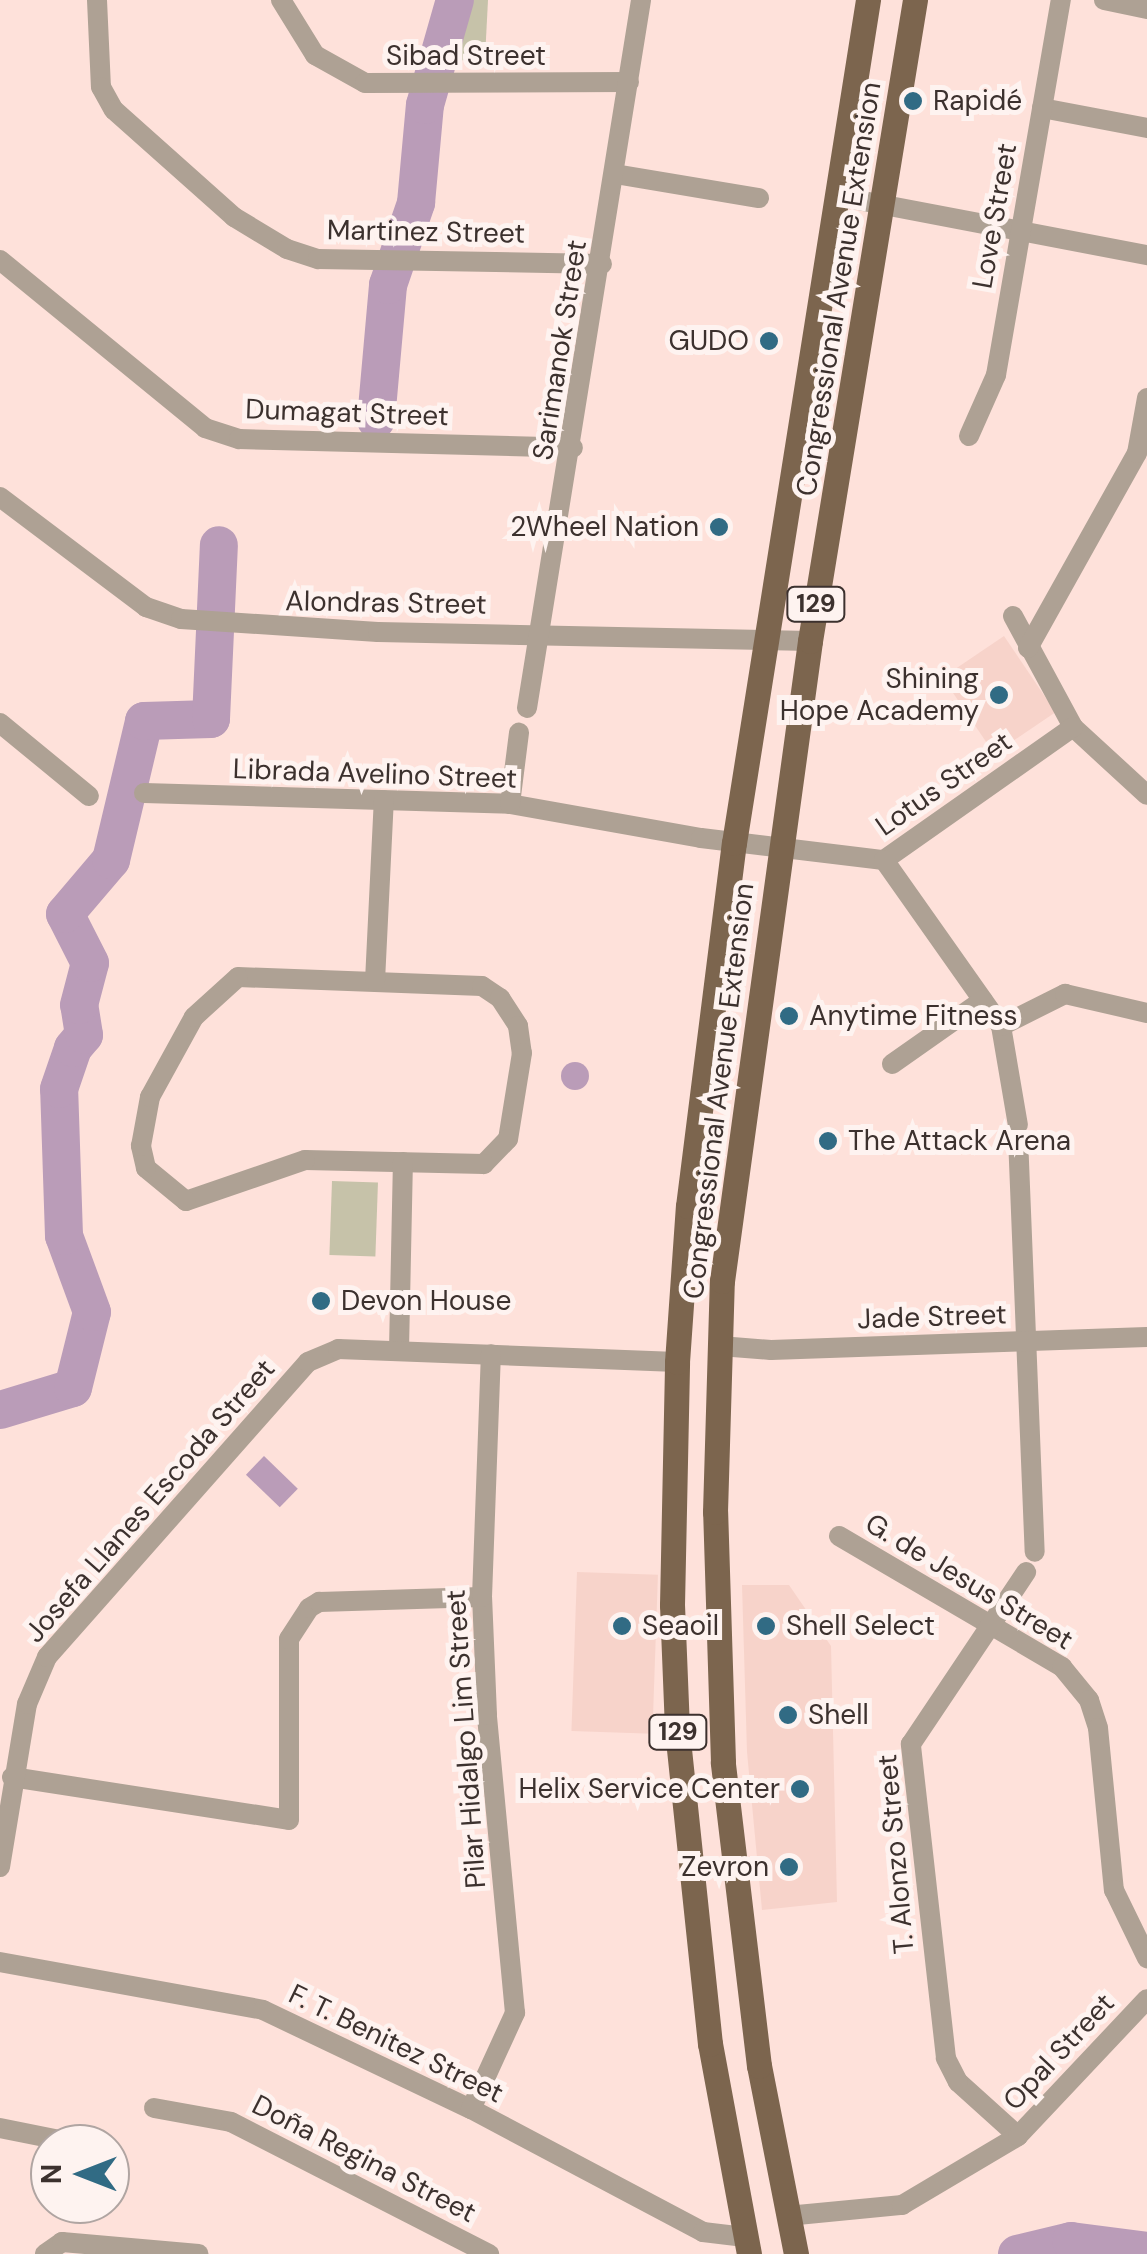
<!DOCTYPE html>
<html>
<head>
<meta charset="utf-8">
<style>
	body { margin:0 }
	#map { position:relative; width:1147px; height:2254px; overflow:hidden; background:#fee1da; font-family:"DM Sans",sans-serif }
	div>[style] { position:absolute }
	.built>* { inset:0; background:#f7d3ca; transform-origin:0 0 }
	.green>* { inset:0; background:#c6c2a9; transform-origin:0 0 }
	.water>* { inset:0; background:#ba9cb8; transform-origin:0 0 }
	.round { border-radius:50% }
	.river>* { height:38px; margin:-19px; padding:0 19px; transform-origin:19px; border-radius:19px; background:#ba9cb8 }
	.street>* { height:20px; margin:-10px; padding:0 10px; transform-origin:10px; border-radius:10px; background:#aea194 }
	.primary>* { height:25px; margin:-12.5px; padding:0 12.5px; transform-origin:12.5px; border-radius:12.5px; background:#7c654e }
	.dots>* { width:28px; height:28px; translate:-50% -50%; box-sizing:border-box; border:5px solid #fef3f0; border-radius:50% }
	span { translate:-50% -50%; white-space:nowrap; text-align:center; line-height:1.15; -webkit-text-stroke:10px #fef3f0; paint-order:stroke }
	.shield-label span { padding:2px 8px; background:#fef3f0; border:2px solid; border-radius:8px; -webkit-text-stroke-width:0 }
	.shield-label { font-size:25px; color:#3c312e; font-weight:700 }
	.street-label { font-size:28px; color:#3c312e }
	.poi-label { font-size:28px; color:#3c312e }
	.left { translate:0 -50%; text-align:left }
	.right { translate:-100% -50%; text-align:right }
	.north { position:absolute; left:30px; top:2124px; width:100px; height:100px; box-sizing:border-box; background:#fef3f0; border:2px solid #b0a5a2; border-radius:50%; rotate:270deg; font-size:28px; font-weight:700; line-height:40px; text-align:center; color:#3c312e }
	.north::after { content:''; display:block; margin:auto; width:35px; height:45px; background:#316b84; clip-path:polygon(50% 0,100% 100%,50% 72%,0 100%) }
</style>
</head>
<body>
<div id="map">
	<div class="built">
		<div style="left:1004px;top:636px;width:92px;height:74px;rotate:56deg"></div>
		<div style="left:577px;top:1572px;width:81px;height:159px;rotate:2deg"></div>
		<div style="clip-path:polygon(742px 1585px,789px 1585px,831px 1646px,837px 1902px,762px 1910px,747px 1752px)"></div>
	</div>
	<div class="green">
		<div style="clip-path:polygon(442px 0,488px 0,485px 58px,426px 64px)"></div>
		<div style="left:332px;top:1181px;width:46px;height:74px;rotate:2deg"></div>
	</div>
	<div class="water">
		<div class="round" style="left:561px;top:1062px;width:28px;height:28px"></div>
		<div style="left:264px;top:1456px;width:47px;height:26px;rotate:44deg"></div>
	</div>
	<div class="river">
		<div style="left:376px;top:420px;width:136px;rotate:-84.9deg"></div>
		<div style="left:388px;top:285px;width:87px;rotate:-71.1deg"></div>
		<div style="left:416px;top:203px;width:98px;rotate:-84.8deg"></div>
		<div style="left:425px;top:105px;width:109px;rotate:-74.1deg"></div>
		<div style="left:0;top:1410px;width:76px;rotate:-16.8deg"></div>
		<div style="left:73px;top:1388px;width:78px;rotate:-76deg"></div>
		<div style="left:92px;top:1312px;width:81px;rotate:-110.2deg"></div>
		<div style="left:64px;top:1236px;width:147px;rotate:-91.9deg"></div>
		<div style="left:59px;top:1089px;width:43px;rotate:-71.1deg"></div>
		<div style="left:73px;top:1048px;width:17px;rotate:-50deg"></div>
		<div style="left:84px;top:1035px;width:30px;rotate:-99deg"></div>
		<div style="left:79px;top:1005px;width:43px;rotate:-75.3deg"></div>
		<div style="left:90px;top:963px;width:55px;rotate:-117deg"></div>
		<div style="left:65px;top:914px;width:71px;rotate:-49.6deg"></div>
		<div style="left:111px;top:860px;width:143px;rotate:-76.6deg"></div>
		<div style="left:144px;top:721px;width:67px;rotate:-1.7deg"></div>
		<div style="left:211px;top:719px;width:174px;rotate:-87.4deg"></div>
		<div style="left:1017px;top:2254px;width:56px;rotate:-13.5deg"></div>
		<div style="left:1071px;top:2241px;width:77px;rotate:7.5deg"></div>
	</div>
	<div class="street">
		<div style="left:97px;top:0;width:87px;rotate:87.4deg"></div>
		<div style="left:101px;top:87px;width:26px;rotate:61deg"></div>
		<div style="left:114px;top:110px;width:161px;rotate:41.7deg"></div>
		<div style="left:234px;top:217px;width:62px;rotate:31.1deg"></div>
		<div style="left:287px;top:249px;width:33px;rotate:18deg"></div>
		<div style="left:318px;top:259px;width:284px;rotate:1deg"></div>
		<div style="left:281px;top:0;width:65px;rotate:58.3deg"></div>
		<div style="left:315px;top:55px;width:57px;rotate:29.2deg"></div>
		<div style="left:365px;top:83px;width:264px;rotate:-0.2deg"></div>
		<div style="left:1104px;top:0;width:44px;rotate:11.8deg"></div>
		<div style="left:1042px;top:108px;width:107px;rotate:10.8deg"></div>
		<div style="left:615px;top:174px;width:146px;rotate:9.5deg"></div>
		<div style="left:837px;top:196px;width:316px;rotate:10.8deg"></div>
		<div style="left:0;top:260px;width:265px;rotate:39.3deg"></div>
		<div style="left:205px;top:428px;width:36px;rotate:18deg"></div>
		<div style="left:239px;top:439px;width:334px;rotate:1.5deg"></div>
		<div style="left:969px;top:436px;width:67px;rotate:-66.1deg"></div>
		<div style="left:996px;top:375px;width:381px;rotate:-80.2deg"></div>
		<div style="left:0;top:497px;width:183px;rotate:37deg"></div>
		<div style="left:146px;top:607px;width:37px;rotate:19deg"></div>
		<div style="left:181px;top:619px;width:197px;rotate:3.8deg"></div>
		<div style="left:378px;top:632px;width:432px;rotate:1.2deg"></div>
		<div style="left:1013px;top:616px;width:126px;rotate:61.6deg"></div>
		<div style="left:1073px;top:727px;width:100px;rotate:42.6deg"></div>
		<div style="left:1028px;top:648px;width:223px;rotate:-60.8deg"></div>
		<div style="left:1137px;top:453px;width:56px;rotate:-79.7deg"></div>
		<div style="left:527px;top:708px;width:717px;rotate:-80.85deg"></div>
		<div style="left:0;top:723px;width:115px;rotate:39.4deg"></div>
		<div style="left:144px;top:793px;width:366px;rotate:1.7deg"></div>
		<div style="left:510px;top:804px;width:194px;rotate:10.1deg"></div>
		<div style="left:701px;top:838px;width:184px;rotate:6.9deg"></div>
		<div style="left:884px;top:860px;width:231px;rotate:-35.1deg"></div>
		<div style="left:510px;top:804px;width:72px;rotate:-82.8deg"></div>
		<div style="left:884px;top:860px;width:203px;rotate:54.8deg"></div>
		<div style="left:1001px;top:1026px;width:100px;rotate:80.3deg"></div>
		<div style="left:238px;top:977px;width:244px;rotate:2.1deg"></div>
		<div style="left:482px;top:986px;width:22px;rotate:34deg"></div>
		<div style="left:500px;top:998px;width:33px;rotate:57deg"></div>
		<div style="left:518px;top:1026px;width:27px;rotate:82deg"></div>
		<div style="left:522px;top:1053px;width:87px;rotate:99.2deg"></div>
		<div style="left:508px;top:1139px;width:35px;rotate:134deg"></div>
		<div style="left:484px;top:1164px;width:179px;rotate:-178.7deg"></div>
		<div style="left:305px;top:1160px;width:126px;rotate:161deg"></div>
		<div style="left:186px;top:1201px;width:52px;rotate:-140.5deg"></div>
		<div style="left:146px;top:1168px;width:23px;rotate:-103deg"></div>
		<div style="left:141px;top:1146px;width:50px;rotate:-79.6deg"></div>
		<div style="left:150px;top:1097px;width:91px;rotate:-61.2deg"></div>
		<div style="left:194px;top:1017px;width:59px;rotate:-42.3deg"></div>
		<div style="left:375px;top:981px;width:181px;rotate:-87.2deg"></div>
		<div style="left:1001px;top:1026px;width:72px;rotate:-26.6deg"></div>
		<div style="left:1065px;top:994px;width:84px;rotate:13deg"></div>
		<div style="left:892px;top:1064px;width:111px;rotate:-35.1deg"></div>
		<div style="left:1018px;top:1137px;width:415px;rotate:87.7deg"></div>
		<div style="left:720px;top:1346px;width:51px;rotate:4.5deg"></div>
		<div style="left:771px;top:1350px;width:376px;rotate:-2deg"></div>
		<div style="left:399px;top:1350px;width:188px;rotate:-88.8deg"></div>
		<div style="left:839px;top:1536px;width:259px;rotate:30.4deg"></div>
		<div style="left:1062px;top:1667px;width:43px;rotate:50.7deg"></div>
		<div style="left:1089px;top:1700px;width:29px;rotate:72deg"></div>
		<div style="left:1098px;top:1728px;width:163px;rotate:84.4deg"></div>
		<div style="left:1114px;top:1890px;width:76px;rotate:64.1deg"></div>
		<div style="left:12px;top:1777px;width:280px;rotate:8.8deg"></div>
		<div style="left:289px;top:1820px;width:181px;rotate:-90deg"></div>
		<div style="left:289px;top:1639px;width:37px;rotate:-57deg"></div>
		<div style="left:309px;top:1608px;width:12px;rotate:-31deg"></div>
		<div style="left:319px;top:1602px;width:163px;rotate:-1.8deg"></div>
		<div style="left:0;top:1867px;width:165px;rotate:-80.6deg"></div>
		<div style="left:27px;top:1704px;width:51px;rotate:-66.9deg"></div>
		<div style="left:47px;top:1657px;width:394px;rotate:-48.5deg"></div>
		<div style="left:308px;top:1362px;width:33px;rotate:-23deg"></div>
		<div style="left:338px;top:1349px;width:339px;rotate:2.2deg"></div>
		<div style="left:0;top:1962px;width:267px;rotate:10.3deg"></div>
		<div style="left:263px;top:2010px;width:230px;rotate:25.5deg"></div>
		<div style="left:471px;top:2109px;width:263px;rotate:27.9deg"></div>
		<div style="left:703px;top:2232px;width:42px;rotate:6.8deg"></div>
		<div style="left:154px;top:2108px;width:78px;rotate:10.3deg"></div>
		<div style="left:231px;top:2122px;width:290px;rotate:27.1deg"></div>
		<div style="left:471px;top:2109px;width:106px;rotate:-65.4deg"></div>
		<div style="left:515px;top:2013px;width:299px;rotate:-95.4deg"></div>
		<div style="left:487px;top:1715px;width:118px;rotate:-92.4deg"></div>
		<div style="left:482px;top:1597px;width:243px;rotate:-87.9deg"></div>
		<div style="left:0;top:2128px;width:66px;rotate:11.3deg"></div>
		<div style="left:1018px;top:2136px;width:81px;rotate:-138deg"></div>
		<div style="left:958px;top:2082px;width:27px;rotate:-117deg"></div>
		<div style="left:946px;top:2058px;width:316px;rotate:-96.4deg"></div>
		<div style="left:911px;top:1744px;width:207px;rotate:-56.2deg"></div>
		<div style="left:787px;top:2216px;width:116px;rotate:-5.5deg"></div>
		<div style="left:902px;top:2205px;width:135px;rotate:-30.7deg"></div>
		<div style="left:1018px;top:2136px;width:188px;rotate:-46.7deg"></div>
		<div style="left:45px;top:2254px;width:21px;rotate:-35deg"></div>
		<div style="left:62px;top:2242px;width:137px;rotate:5deg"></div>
	</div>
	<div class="primary">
		<div style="left:749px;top:2254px;width:214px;rotate:-100.5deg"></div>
		<div style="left:710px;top:2044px;width:317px;rotate:-96deg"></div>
		<div style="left:677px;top:1729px;width:124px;rotate:-92.3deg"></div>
		<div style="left:672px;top:1605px;width:243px;rotate:-88.8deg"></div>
		<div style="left:677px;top:1362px;width:156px;rotate:-86deg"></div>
		<div style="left:688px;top:1206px;width:366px;rotate:-82.8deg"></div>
		<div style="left:734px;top:843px;width:854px;rotate:-80.97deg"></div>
		<div style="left:796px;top:2254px;width:192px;rotate:-101.1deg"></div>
		<div style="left:759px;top:2066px;width:306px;rotate:-96.8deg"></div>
		<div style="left:723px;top:1762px;width:250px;rotate:-91.8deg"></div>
		<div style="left:715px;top:1512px;width:231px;rotate:-88.3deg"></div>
		<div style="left:722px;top:1281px;width:646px;rotate:-82.17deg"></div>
		<div style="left:810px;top:641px;width:650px;rotate:-80.7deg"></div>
	</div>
	<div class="dots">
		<div style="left:913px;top:101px;background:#316b84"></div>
		<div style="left:769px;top:341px;background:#316b84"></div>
		<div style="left:719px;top:527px;background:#316b84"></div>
		<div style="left:999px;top:695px;background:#316b84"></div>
		<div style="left:789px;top:1016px;background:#316b84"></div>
		<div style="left:828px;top:1141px;background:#316b84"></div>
		<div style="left:321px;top:1301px;background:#316b84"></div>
		<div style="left:622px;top:1626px;background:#316b84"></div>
		<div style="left:766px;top:1626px;background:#316b84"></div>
		<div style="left:788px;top:1715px;background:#316b84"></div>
		<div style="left:800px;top:1789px;background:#316b84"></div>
		<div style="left:789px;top:1867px;background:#316b84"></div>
	</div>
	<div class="shield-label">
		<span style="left:816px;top:604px">129</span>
		<span style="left:678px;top:1732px">129</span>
	</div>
	<div class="street-label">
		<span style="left:466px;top:56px">Sibad Street</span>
		<span style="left:995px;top:216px;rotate:-80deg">Love Street</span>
		<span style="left:426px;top:232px;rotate:1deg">Martinez Street</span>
		<span style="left:839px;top:289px;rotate:-81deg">Congressional Avenue Extension</span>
		<span style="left:560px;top:350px;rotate:-81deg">Sarimanok Street</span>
		<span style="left:347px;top:413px;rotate:2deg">Dumagat Street</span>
		<span style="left:386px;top:603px;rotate:1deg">Alondras Street</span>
		<span style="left:375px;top:774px;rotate:2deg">Librada Avelino Street</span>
		<span style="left:944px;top:784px;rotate:-35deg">Lotus Street</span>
		<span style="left:719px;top:1091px;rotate:-83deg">Congressional Avenue Extension</span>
		<span style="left:932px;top:1317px;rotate:-2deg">Jade Street</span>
		<span style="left:150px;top:1501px;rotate:-49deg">Josefa Llanes Escoda Street</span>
		<span style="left:969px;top:1582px;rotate:31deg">G. de Jesus Street</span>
		<span style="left:466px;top:1739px;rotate:-94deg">Pilar Hidalgo Lim Street</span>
		<span style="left:896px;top:1854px;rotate:-95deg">T. Alonzo Street</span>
		<span style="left:396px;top:2044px;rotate:26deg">F. T. Benitez Street</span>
		<span style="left:1059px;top:2052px;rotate:-47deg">Opal Street</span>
		<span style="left:364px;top:2159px;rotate:27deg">Doña Regina Street</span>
	</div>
	<div class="poi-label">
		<span class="left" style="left:933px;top:101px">Rapidé</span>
		<span class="right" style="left:749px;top:341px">GUDO</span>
		<span class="right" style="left:699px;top:527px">2Wheel Nation</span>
		<span class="right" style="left:979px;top:695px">Shining<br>Hope Academy</span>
		<span class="left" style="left:809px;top:1016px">Anytime Fitness</span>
		<span class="left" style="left:848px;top:1141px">The Attack Arena</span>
		<span class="left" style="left:341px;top:1301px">Devon House</span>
		<span class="left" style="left:642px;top:1626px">Seaoil</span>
		<span class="left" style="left:786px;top:1626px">Shell Select</span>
		<span class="left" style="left:808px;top:1715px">Shell</span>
		<span class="right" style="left:780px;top:1789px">Helix Service Center</span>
		<span class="right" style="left:769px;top:1867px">Zevron</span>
	</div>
	<div class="north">N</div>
</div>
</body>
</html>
